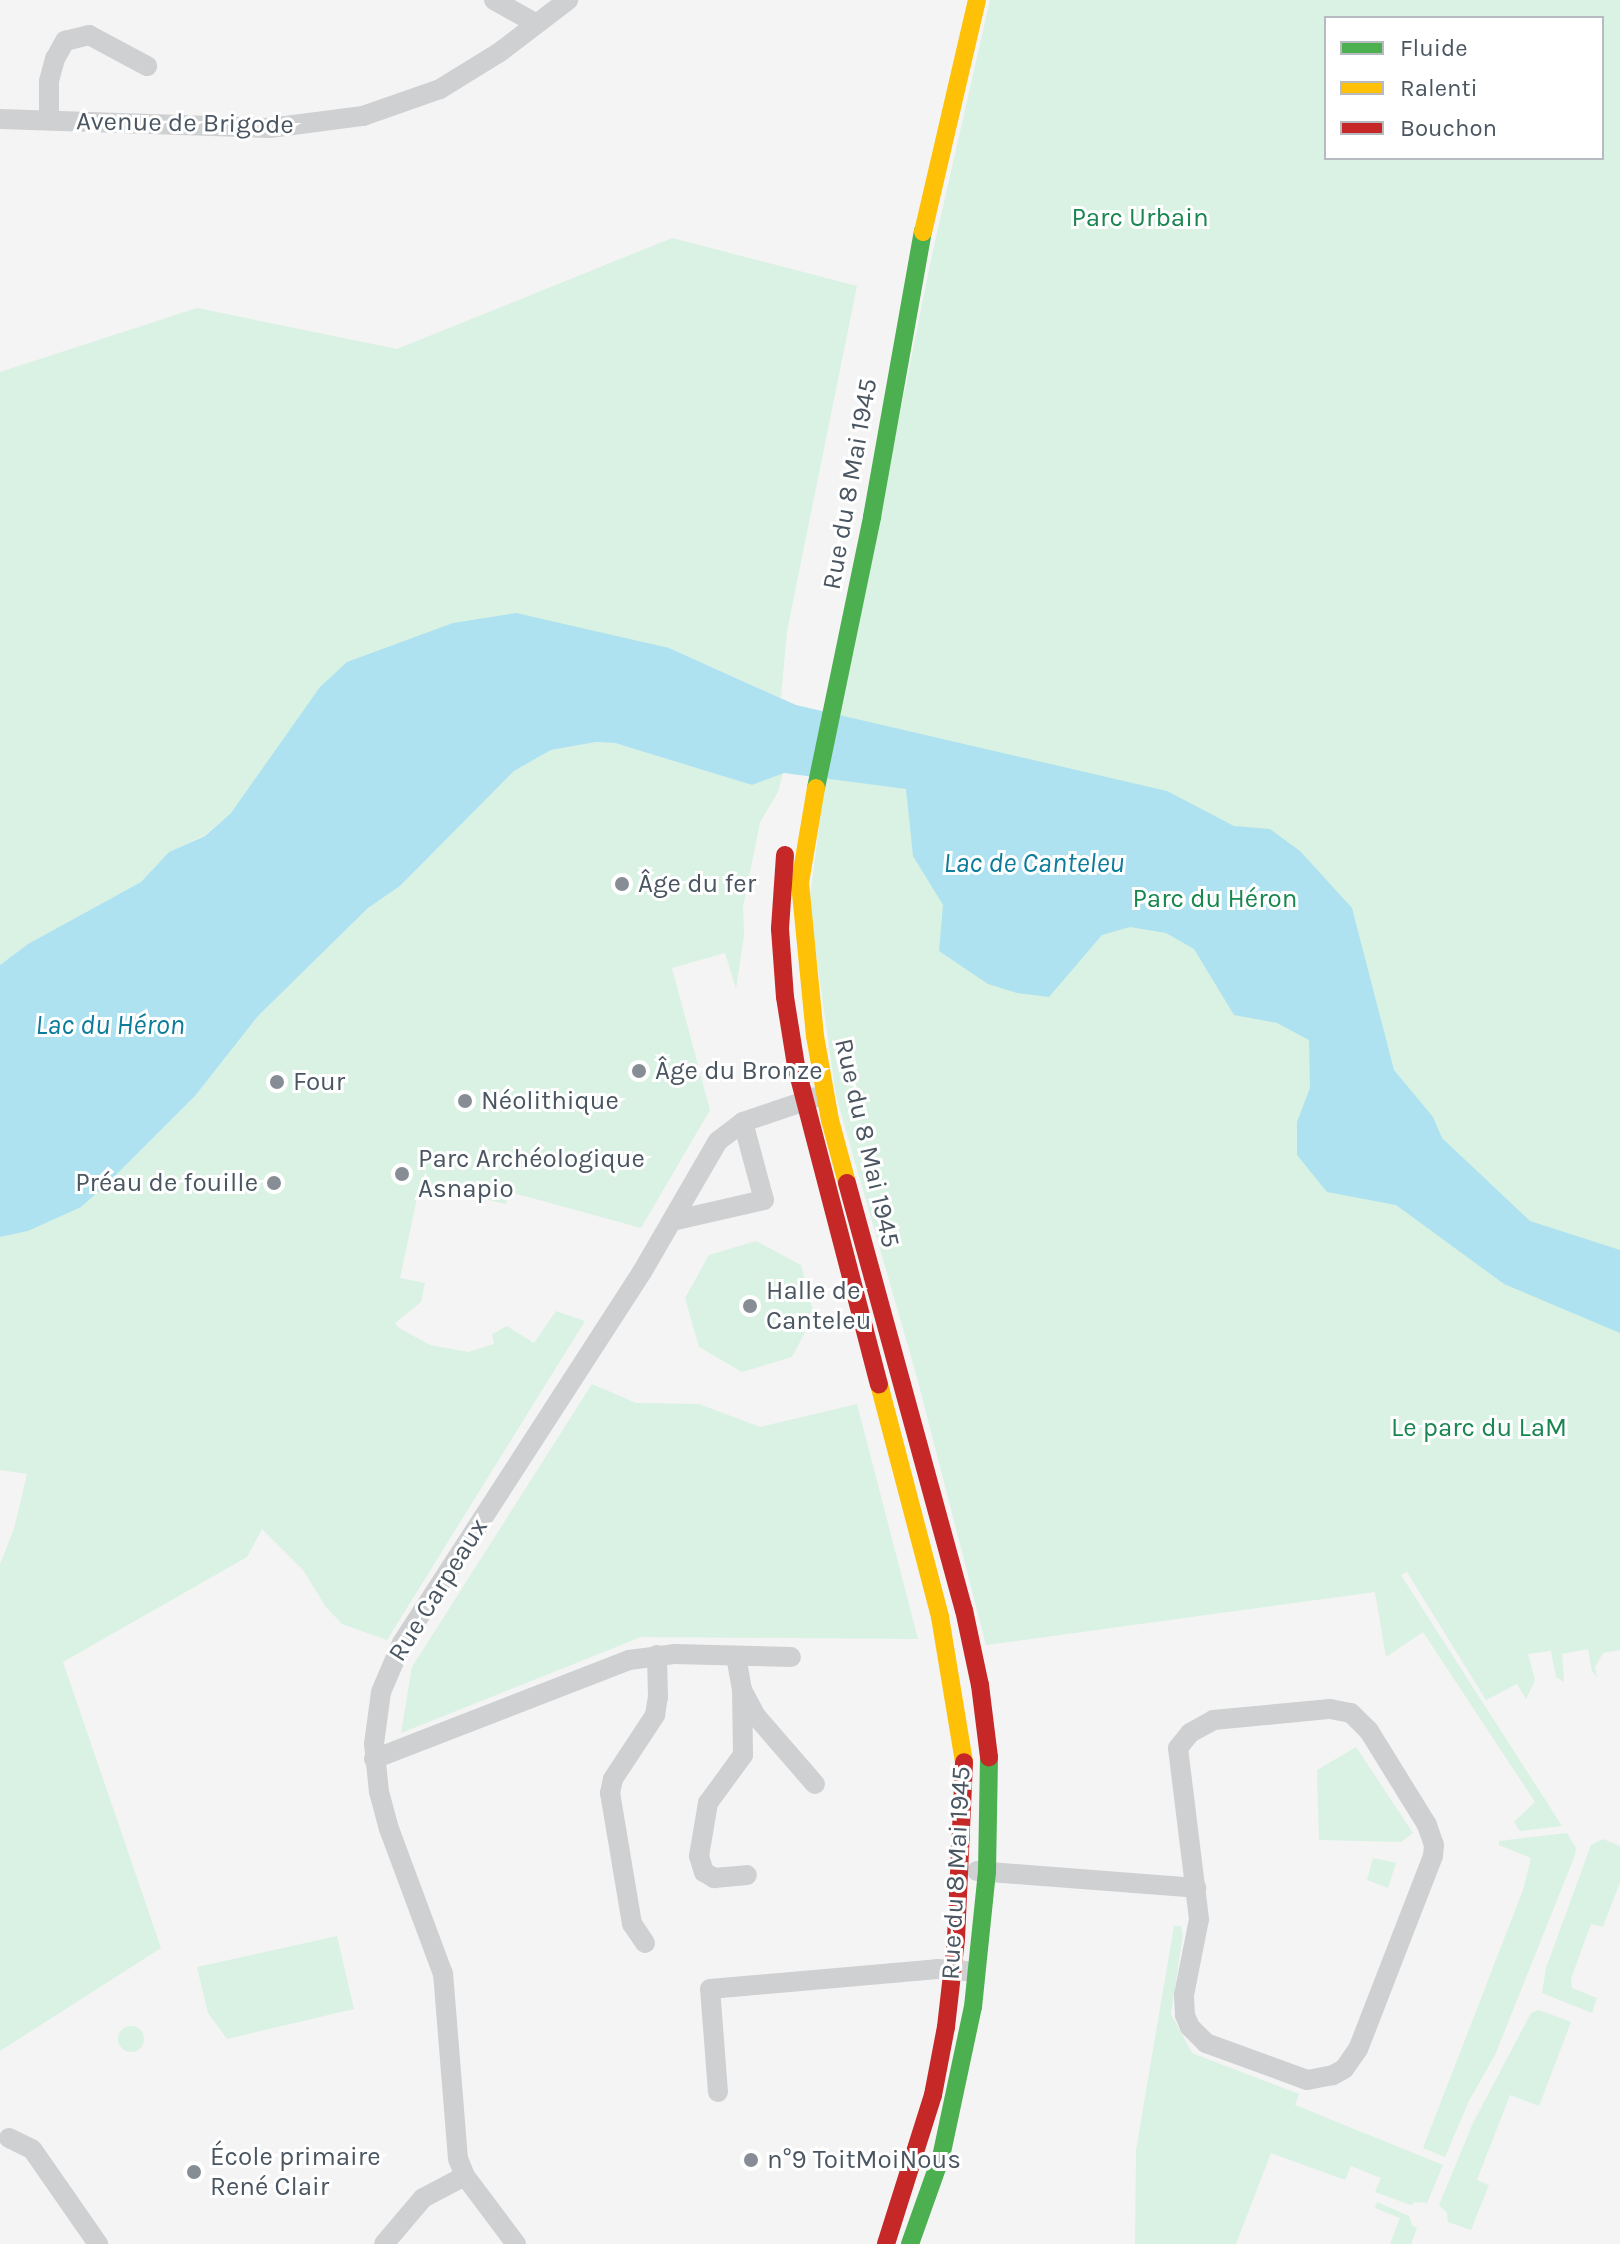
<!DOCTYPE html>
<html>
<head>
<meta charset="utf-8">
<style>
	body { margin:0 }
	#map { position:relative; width:1620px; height:2244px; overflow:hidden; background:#f4f4f4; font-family:Karla,sans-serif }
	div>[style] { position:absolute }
	.green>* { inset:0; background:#d9f2e3 }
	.round { border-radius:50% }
	.water>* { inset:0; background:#aee2f0 }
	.street>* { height:20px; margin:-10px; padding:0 10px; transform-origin:10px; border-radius:10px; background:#ced0d2 }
	.fast>* { height:18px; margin:-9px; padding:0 9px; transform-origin:9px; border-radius:9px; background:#4caf50 }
	.slow>* { height:18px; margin:-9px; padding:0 9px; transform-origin:9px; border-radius:9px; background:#ffc107 }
	.jam>* { height:18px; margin:-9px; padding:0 9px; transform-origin:9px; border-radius:9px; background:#c62828 }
	.dots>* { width:22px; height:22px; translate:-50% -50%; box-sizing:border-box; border:4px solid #fff; border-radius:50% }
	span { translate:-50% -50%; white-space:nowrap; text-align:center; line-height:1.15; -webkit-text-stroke:6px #fff; paint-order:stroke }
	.street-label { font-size:26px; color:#4a5661 }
	.park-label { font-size:26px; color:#17864f }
	.poi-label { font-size:26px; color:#4a5661 }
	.left { translate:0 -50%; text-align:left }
	.right { translate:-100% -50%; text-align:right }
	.water-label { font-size:28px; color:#0c7c9b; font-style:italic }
	.legend { position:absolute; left:1324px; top:16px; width:280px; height:144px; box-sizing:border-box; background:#fff; border:2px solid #b7bbc0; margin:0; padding:10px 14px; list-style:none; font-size:24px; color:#4a5661 }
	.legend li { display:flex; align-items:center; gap:16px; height:40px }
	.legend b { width:40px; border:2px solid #b7bbc0 }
</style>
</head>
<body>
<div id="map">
	<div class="green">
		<div style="clip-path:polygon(evenodd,990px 0,1620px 0,1620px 1650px,1603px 1653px,1595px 1667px,1597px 1678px,1592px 1671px,1588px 1649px,1562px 1654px,1564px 1682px,1556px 1677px,1551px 1651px,1528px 1654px,1535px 1680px,1526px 1699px,1517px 1684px,1486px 1700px,1407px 1572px,1401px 1575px,1562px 1826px,1520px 1831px,1514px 1822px,1535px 1802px,1423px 1632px,1386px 1657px,1375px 1592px,986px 1645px,916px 1374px,836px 1096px,809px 904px,824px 789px,932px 255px,990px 0,1326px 18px,1602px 18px,1602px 158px,1326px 158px,1326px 18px)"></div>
		<div style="clip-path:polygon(672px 238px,857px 286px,787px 631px,781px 698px,669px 648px,231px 813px,205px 835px,169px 852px,141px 882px,28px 944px,0 965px,0 372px,197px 308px,397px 349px)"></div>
		<div style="clip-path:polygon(596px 742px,615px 743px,752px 785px,783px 773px,778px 792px,760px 822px,743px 907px,744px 936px,736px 989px,725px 953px,672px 968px,710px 1110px,641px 1228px,510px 1192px,506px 1204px,420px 1184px,400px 1278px,425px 1283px,421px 1302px,395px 1323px,399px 1328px,430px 1345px,468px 1352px,494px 1344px,492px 1334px,507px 1326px,534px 1343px,556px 1311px,585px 1321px,387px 1640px,342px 1624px,326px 1607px,303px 1570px,262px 1529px,247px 1557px,63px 1662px,161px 1948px,0 2051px,0 1564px,14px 1529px,27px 1474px,0 1470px,0 1237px,28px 1231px,106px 1185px,195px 1096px,258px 1016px,368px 908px,400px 886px,514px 771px,551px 750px)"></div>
		<div style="clip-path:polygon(756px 1241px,801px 1265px,814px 1315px,792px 1357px,742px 1372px,699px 1347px,685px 1298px,709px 1255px)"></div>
		<div style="clip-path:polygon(592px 1384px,636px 1403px,699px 1404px,760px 1427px,857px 1404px,918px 1639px,641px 1637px,401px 1733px,412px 1667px)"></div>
		<div style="clip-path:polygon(1356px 1747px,1413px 1833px,1401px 1842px,1319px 1840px,1317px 1770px)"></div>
		<div style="clip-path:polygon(1567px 1833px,1576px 1848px,1575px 1855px,1495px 2055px,1469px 2101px,1445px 2157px,1423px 2148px,1523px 1890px,1531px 1858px,1499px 1845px,1499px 1841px)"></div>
		<div style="clip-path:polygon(1603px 1839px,1620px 1846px,1620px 1882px,1603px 1927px,1591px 1924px,1571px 1979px,1572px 1988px,1597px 1998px,1592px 2013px,1542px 1993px,1546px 1968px,1591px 1845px)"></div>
		<div style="clip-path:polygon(1373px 1858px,1396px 1863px,1388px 1888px,1367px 1880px)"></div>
		<div style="clip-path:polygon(1174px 1926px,1181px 1926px,1183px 1934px,1171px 2014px,1192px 2053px,1299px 2094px,1295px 2105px,1443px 2165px,1427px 2203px,1415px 2202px,1411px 2205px,1375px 2192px,1381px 2178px,1351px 2166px,1345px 2180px,1271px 2153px,1236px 2244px,1135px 2244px,1136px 2150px)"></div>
		<div style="clip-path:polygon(337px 1936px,354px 2009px,227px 2039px,208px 2013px,197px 1967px)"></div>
		<div style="clip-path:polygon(1539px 2010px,1571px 2022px,1539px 2106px,1510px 2095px,1477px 2180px,1489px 2185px,1471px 2230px,1448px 2222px,1447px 2213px,1439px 2205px,1473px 2123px,1531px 2013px)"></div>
		<div class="round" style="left:118px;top:2026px;width:26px;height:26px"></div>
		<div style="clip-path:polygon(1377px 2202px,1409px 2216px,1412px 2225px,1417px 2228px,1411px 2244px,1390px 2244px,1400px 2218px,1375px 2208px)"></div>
	</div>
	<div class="water">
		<div style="clip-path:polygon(516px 613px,669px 648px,796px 705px,1167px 791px,1234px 826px,1270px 829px,1300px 851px,1352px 908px,1394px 1070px,1433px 1117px,1442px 1138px,1530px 1221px,1620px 1250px,1620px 1333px,1504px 1284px,1396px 1205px,1327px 1192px,1297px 1155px,1297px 1122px,1310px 1088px,1309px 1040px,1277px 1023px,1234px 1015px,1194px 949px,1166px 933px,1130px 927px,1102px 935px,1049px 997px,1017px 993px,988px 984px,939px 951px,943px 905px,913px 856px,906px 789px,784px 773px,752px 785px,615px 743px,596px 742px,551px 750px,514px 771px,400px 886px,368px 908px,258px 1016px,195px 1096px,106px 1185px,81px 1207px,28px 1231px,0 1237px,0 965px,28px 944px,141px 882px,169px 852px,205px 836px,231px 813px,320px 687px,347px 662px,453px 623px)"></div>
	</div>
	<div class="street">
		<div style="left:494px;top:0;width:47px;rotate:29.3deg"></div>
		<div style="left:0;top:119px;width:270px;rotate:1.9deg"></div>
		<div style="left:270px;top:128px;width:94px;rotate:-7.4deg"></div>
		<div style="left:363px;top:116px;width:82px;rotate:-19.3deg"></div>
		<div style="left:440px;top:89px;width:70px;rotate:-31.7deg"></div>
		<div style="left:500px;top:52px;width:86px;rotate:-37.4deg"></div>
		<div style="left:49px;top:120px;width:39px;rotate:-90deg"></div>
		<div style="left:49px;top:81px;width:23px;rotate:-75deg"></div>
		<div style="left:55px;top:59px;width:21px;rotate:-61deg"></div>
		<div style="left:65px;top:41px;width:25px;rotate:-14deg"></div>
		<div style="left:89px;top:35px;width:66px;rotate:28.1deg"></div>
		<div style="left:672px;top:1221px;width:94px;rotate:-12.9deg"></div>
		<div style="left:764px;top:1200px;width:81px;rotate:-105.1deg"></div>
		<div style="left:736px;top:1656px;width:35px;rotate:80deg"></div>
		<div style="left:742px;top:1690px;width:30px;rotate:62deg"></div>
		<div style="left:756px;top:1716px;width:90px;rotate:49.1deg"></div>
		<div style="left:742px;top:1690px;width:65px;rotate:89.1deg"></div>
		<div style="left:743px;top:1755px;width:59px;rotate:126.1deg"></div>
		<div style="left:708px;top:1803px;width:54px;rotate:99.6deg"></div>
		<div style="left:699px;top:1856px;width:17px;rotate:73deg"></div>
		<div style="left:704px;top:1872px;width:12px;rotate:31deg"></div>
		<div style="left:714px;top:1878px;width:33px;rotate:-5deg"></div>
		<div style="left:1330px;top:1709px;width:21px;rotate:11deg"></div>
		<div style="left:1351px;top:1713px;width:25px;rotate:45deg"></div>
		<div style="left:1369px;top:1731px;width:110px;rotate:58.3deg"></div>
		<div style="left:1427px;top:1825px;width:21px;rotate:71deg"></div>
		<div style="left:1434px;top:1845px;width:11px;rotate:95deg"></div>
		<div style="left:1433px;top:1856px;width:207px;rotate:111.2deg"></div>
		<div style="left:1358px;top:2049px;width:24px;rotate:125deg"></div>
		<div style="left:1344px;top:2069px;width:13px;rotate:151deg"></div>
		<div style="left:1333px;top:2075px;width:26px;rotate:169deg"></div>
		<div style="left:1307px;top:2080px;width:108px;rotate:-159.9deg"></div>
		<div style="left:1206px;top:2043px;width:23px;rotate:-135deg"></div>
		<div style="left:1190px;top:2027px;width:13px;rotate:-113deg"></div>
		<div style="left:1185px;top:2015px;width:20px;rotate:-93deg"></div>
		<div style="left:1184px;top:1995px;width:77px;rotate:-78.8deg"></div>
		<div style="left:1199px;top:1919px;width:172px;rotate:-97deg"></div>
		<div style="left:1178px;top:1748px;width:19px;rotate:-51deg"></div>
		<div style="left:1190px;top:1733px;width:26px;rotate:-29deg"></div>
		<div style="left:1213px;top:1720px;width:118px;rotate:-5.4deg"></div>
		<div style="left:374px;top:1759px;width:274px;rotate:-21.2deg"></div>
		<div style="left:629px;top:1660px;width:45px;rotate:-7.6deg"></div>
		<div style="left:674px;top:1654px;width:117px;rotate:1.5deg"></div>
		<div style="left:977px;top:1871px;width:220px;rotate:4.4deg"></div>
		<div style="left:645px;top:1943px;width:23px;rotate:-124deg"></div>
		<div style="left:632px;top:1924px;width:133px;rotate:-99.5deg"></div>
		<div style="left:610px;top:1793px;width:14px;rotate:-78deg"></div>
		<div style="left:613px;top:1779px;width:77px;rotate:-56.7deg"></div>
		<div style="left:655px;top:1715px;width:18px;rotate:-81deg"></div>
		<div style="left:658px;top:1697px;width:42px;rotate:-91.4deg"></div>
		<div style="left:718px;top:2092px;width:103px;rotate:-94.4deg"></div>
		<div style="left:710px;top:1989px;width:228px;rotate:-5deg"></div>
		<div style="left:937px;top:1969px;width:29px;rotate:4deg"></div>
		<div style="left:9px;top:2138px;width:25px;rotate:26deg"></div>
		<div style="left:32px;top:2149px;width:116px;rotate:55.2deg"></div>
		<div style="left:384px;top:2244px;width:60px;rotate:-49.7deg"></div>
		<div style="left:423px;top:2198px;width:47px;rotate:-27.6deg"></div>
		<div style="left:516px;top:2244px;width:85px;rotate:-126.9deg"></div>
		<div style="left:465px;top:2176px;width:18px;rotate:-112deg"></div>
		<div style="left:458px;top:2159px;width:186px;rotate:-94.6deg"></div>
		<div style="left:443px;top:1974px;width:155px;rotate:-110.4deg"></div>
		<div style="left:389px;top:1829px;width:38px;rotate:-105deg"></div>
		<div style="left:379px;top:1792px;width:48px;rotate:-95.9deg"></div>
		<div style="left:374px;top:1744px;width:52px;rotate:-82.3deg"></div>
		<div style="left:381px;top:1692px;width:53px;rotate:-66.8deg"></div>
		<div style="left:402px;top:1643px;width:442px;rotate:-57.1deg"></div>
		<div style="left:642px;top:1272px;width:151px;rotate:-59.9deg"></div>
		<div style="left:718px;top:1141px;width:31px;rotate:-37deg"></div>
		<div style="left:743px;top:1122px;width:78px;rotate:-18.7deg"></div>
	</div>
	<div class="fast">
		<div style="left:816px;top:788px;width:277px;rotate:-78.3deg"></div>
		<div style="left:872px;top:517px;width:290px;rotate:-79.9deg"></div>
		<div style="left:910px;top:2244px;width:92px;rotate:-70.4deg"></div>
		<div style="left:941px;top:2157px;width:153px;rotate:-78deg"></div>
		<div style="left:973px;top:2007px;width:136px;rotate:-84.1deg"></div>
		<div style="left:987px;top:1872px;width:115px;rotate:-89deg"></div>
	</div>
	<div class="slow">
		<div style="left:923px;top:232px;width:238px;rotate:-76.9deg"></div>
		<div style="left:816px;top:788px;width:96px;rotate:99.6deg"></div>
		<div style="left:800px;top:883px;width:154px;rotate:84.4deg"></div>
		<div style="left:815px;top:1036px;width:85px;rotate:79.9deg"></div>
		<div style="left:830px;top:1120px;width:65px;rotate:74.9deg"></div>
		<div style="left:879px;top:1384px;width:241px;rotate:75.3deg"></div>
		<div style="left:940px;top:1617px;width:147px;rotate:80.6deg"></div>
	</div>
	<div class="jam">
		<div style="left:785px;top:855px;width:74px;rotate:93.9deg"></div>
		<div style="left:780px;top:929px;width:68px;rotate:85.8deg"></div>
		<div style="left:785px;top:997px;width:70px;rotate:80.9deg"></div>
		<div style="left:796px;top:1066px;width:329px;rotate:75.4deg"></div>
		<div style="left:847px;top:1183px;width:443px;rotate:74.7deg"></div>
		<div style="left:964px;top:1610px;width:77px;rotate:78deg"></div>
		<div style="left:980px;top:1685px;width:73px;rotate:82.9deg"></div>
		<div style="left:886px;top:2244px;width:156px;rotate:-72.5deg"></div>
		<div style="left:933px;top:2095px;width:69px;rotate:-79.2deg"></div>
		<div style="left:946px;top:2027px;width:89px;rotate:-83.5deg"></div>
		<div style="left:956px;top:1939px;width:177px;rotate:-87.4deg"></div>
	</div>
	<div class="dots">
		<div style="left:622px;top:884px;background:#868d94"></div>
		<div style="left:639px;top:1071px;background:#868d94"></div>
		<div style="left:277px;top:1082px;background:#868d94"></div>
		<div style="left:465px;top:1101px;background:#868d94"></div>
		<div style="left:402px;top:1174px;background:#868d94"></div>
		<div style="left:274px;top:1183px;background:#868d94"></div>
		<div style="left:750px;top:1306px;background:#868d94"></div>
		<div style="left:751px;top:2160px;background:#868d94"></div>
		<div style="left:194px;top:2172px;background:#868d94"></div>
	</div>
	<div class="street-label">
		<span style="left:185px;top:123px;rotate:1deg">Avenue de Brigode</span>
		<span style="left:850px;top:484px;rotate:-80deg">Rue du 8 Mai 1945</span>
		<span style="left:867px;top:1143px;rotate:77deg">Rue du 8 Mai 1945</span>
		<span style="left:438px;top:1590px;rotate:-58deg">Rue Carpeaux</span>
		<span style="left:956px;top:1873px;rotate:-87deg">Rue du 8 Mai 1945</span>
	</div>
	<div class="park-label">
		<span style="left:1140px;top:218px">Parc Urbain</span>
		<span style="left:1215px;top:899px">Parc du Héron</span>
		<span style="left:1479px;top:1428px">Le parc du LaM</span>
	</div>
	<div class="poi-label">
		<span class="left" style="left:638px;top:884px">Âge du fer</span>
		<span class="left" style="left:655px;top:1071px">Âge du Bronze</span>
		<span class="left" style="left:293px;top:1082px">Four</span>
		<span class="left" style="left:481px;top:1101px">Néolithique</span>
		<span class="left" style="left:418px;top:1174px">Parc Archéologique<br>Asnapio</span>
		<span class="right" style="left:258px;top:1183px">Préau de fouille</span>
		<span class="left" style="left:766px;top:1306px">Halle de<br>Canteleu</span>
		<span class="left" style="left:210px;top:2172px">École primaire<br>René Clair</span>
		<span class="left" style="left:767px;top:2160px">n°9 ToitMoiNous</span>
	</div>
	<div class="water-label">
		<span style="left:1034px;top:863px">Lac de Canteleu</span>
		<span style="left:110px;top:1025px">Lac du Héron</span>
	</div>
	<ul class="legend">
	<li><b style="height:10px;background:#4caf50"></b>Fluide</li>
	<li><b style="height:10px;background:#ffc107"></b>Ralenti</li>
	<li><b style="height:10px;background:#c62828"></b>Bouchon</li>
	</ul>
</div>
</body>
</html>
